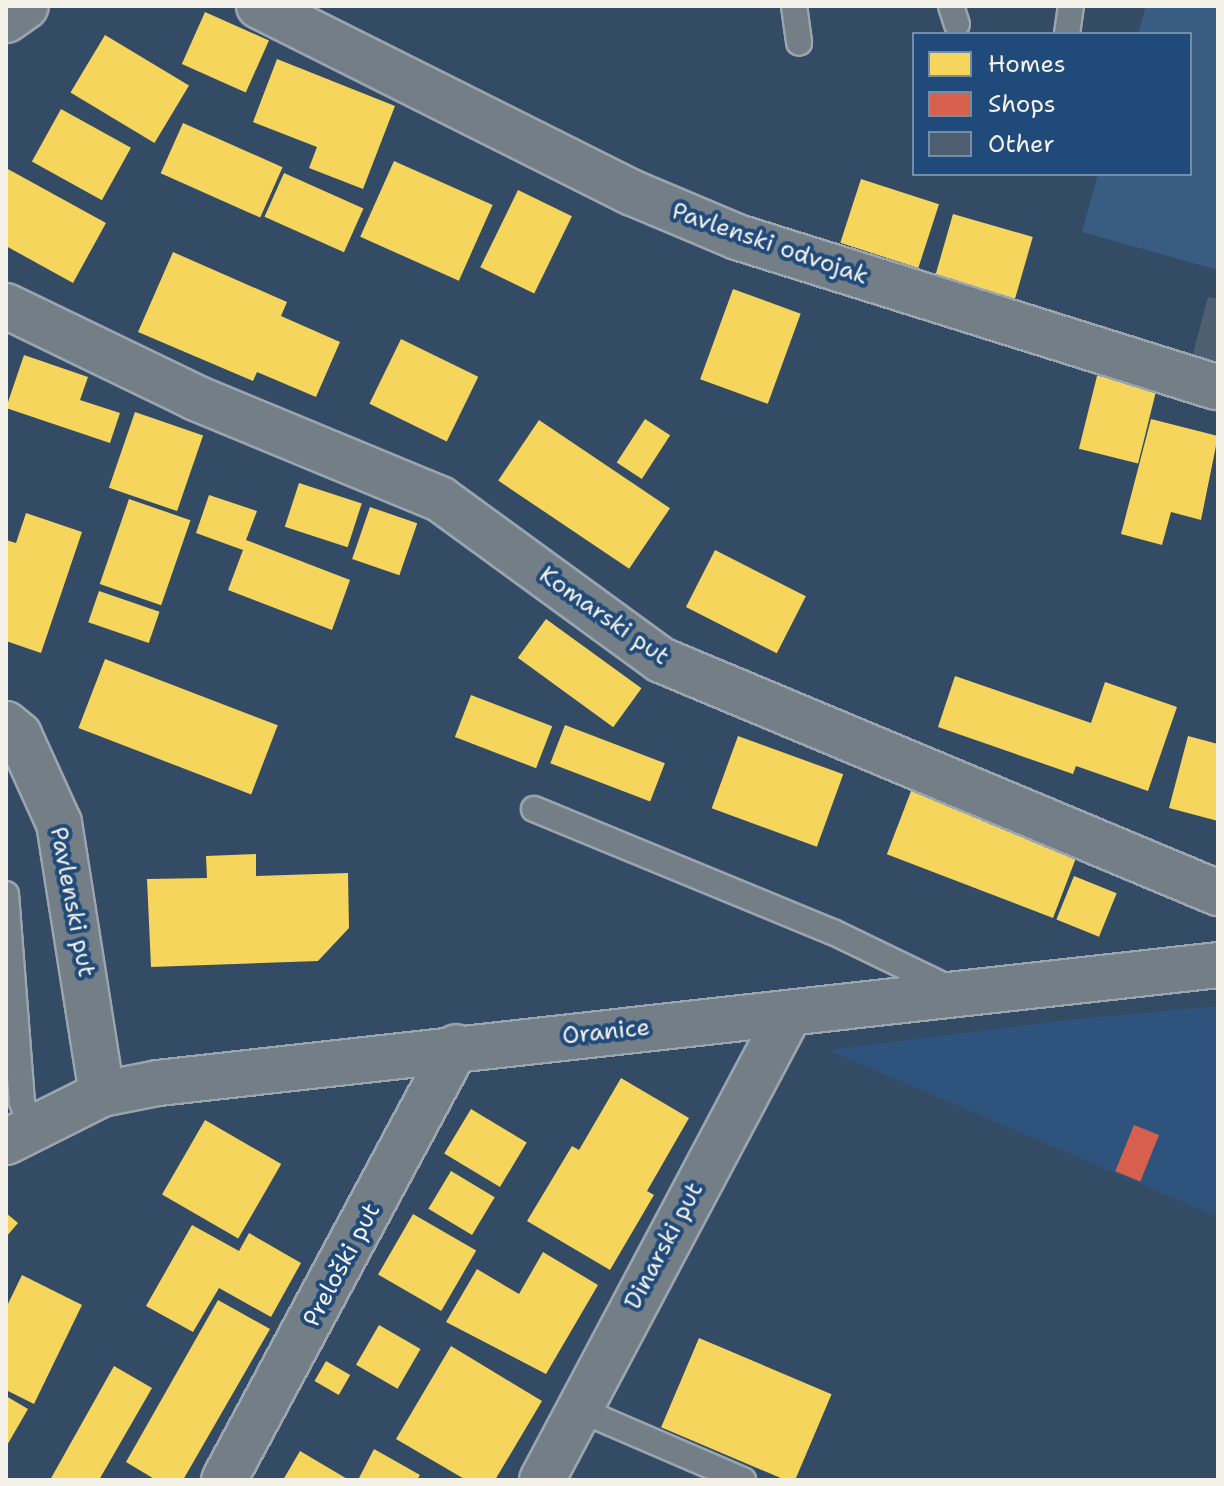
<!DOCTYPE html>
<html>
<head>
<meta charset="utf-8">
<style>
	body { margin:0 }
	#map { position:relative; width:1224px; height:1486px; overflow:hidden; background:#344b65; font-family:"Shantell Sans",sans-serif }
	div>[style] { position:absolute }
	.built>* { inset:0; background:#2e547d }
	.green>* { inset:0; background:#395c83 }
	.homes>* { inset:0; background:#f6d55c; transform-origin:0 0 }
	.shops>* { inset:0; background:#d6604d; transform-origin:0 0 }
	.building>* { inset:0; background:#4e5f72 }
	.roads { filter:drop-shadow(2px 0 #9ba5af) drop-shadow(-2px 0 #9ba5af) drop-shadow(0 2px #9ba5af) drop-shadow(0 -2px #9ba5af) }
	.lane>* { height:24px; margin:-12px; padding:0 12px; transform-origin:12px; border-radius:12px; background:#737e87 }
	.street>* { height:44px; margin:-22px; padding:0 22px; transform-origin:22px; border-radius:22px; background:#737e87 }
	.secondary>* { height:44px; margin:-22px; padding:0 22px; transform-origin:22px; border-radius:22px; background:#737e87 }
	span { translate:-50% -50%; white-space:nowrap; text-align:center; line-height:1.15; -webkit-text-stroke:8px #1f4a7a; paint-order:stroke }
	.street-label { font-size:24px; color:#f4f1e8 }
	.frame { position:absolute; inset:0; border:8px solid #f4f1e8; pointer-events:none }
	.legend { position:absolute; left:912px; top:32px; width:280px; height:144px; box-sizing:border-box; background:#1f4a7a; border:2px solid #748da6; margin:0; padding:10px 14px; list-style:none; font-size:24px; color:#f4f1e8 }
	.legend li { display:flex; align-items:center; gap:16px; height:40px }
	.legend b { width:40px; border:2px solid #748da6 }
</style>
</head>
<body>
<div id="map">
	<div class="built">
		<div style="clip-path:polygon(1218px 1006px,1218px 1217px,828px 1050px,1067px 1020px)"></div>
	</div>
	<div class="green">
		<div style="clip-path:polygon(1146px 6px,1218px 6px,1218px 270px,1082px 232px,1098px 174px,1190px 174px,1190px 34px,1138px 34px)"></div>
	</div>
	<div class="homes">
		<div style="left:205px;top:12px;width:70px;height:57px;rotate:24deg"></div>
		<div style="left:105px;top:35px;width:98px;height:67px;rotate:31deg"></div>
		<div style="clip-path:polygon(277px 59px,395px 106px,363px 189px,309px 168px,317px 147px,253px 122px)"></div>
		<div style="left:61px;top:109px;width:80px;height:60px;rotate:29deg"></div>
		<div style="left:183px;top:123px;width:109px;height:55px;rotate:24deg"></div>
		<div style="left:394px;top:161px;width:108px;height:83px;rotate:24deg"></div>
		<div style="clip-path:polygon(6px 168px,106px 223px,73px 283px,6px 246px)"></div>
		<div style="left:284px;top:173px;width:87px;height:48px;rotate:24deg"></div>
		<div style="left:861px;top:179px;width:82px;height:67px;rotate:18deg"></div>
		<div style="left:518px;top:190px;width:60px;height:86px;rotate:26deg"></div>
		<div style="left:953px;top:214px;width:83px;height:67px;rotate:16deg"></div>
		<div style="clip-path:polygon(173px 252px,287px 302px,281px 316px,340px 342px,316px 397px,257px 372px,253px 381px,138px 332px)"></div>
		<div style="left:733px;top:289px;width:72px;height:96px;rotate:20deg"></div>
		<div style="left:401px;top:339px;width:86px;height:72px;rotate:26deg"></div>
		<div style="clip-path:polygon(24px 355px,88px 377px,80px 400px,120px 413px,110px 443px,6px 408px)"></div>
		<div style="left:1098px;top:372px;width:61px;height:79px;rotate:14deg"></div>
		<div style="left:135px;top:412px;width:72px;height:80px;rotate:19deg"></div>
		<div style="left:645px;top:419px;width:30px;height:52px;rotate:33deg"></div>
		<div style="clip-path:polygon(1151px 419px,1218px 436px,1201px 520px,1171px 512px,1162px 545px,1121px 534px)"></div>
		<div style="left:539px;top:420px;width:158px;height:73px;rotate:34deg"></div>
		<div style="left:299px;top:483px;width:66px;height:46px;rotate:18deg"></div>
		<div style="clip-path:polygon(209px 495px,257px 511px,246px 540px,350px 580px,332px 630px,228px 590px,243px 550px,196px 533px)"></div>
		<div style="left:129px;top:499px;width:65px;height:90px;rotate:19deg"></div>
		<div style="left:370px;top:507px;width:50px;height:55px;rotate:19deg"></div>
		<div style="clip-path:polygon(26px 513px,82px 532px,41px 653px,6px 641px,6px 540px,16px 543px)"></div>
		<div style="left:715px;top:550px;width:102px;height:64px;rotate:27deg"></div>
		<div style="left:99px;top:591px;width:64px;height:33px;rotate:19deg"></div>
		<div style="left:546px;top:619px;width:118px;height:48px;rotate:36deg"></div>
		<div style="left:105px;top:659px;width:185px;height:74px;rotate:21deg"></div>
		<div style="clip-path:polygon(955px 676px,1091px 723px,1105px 682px,1177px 707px,1148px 791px,1076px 766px,1073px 774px,938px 727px)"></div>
		<div style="left:471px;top:695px;width:87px;height:45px;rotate:21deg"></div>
		<div style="left:565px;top:725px;width:107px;height:41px;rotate:21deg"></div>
		<div style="left:738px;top:736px;width:112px;height:77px;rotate:20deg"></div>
		<div style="clip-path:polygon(1188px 736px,1218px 744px,1218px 821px,1169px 808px)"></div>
		<div style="left:913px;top:786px;width:178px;height:73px;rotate:21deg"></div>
		<div style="clip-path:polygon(256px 854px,256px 876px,348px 873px,349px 928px,318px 961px,151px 967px,147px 879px,207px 878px,206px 856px)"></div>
		<div style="left:1074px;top:876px;width:46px;height:47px;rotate:22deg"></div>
		<div style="clip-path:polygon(621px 1078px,689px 1118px,647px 1191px,654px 1195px,610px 1270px,527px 1221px,572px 1146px,579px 1150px)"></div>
		<div style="left:471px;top:1109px;width:65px;height:52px;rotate:31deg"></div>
		<div style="left:205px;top:1120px;width:88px;height:86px;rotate:30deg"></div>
		<div style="left:451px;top:1171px;width:51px;height:44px;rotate:31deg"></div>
		<div style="clip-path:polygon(6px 1213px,18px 1223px,6px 1237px)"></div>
		<div style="left:413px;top:1214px;width:73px;height:70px;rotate:30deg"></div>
		<div style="clip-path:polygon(192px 1225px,239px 1251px,249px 1233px,301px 1263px,271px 1317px,219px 1288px,193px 1332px,146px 1306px)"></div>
		<div style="clip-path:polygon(543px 1252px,598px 1285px,546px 1374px,446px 1322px,477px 1269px,519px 1294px)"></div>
		<div style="clip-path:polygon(22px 1275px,82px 1305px,34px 1404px,6px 1390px,6px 1308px)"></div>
		<div style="clip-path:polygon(218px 1300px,270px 1329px,183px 1480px,156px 1480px,126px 1462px)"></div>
		<div style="left:379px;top:1325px;width:48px;height:46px;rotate:30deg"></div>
		<div style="left:699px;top:1338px;width:144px;height:97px;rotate:23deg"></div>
		<div style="clip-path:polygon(451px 1346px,542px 1401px,495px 1480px,466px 1480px,396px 1439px)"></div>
		<div style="left:326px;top:1361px;width:28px;height:23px;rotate:30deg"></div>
		<div style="clip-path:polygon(114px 1366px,152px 1388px,99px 1480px,50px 1480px)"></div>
		<div style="clip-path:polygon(6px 1396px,28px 1409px,6px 1447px)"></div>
		<div style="clip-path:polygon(374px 1449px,420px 1475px,417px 1480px,358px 1480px)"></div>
		<div style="clip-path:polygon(300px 1451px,349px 1480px,283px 1480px)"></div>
	</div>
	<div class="shops">
		<div style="left:1134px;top:1125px;width:27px;height:50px;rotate:22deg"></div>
	</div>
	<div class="building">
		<div style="clip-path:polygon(1208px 297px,1218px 299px,1218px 364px,1192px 357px)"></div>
	</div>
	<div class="roads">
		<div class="lane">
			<div style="left:794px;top:6px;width:37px;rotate:82deg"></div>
			<div style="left:951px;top:6px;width:19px;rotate:72deg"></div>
			<div style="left:1067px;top:34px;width:28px;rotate:-82deg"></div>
			<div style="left:534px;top:809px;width:323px;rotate:22.4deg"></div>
			<div style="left:833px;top:932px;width:131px;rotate:25.8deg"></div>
			<div style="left:6px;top:894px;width:209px;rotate:85.6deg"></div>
			<div style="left:22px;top:1102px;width:29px;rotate:70deg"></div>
			<div style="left:578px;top:1409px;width:180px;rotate:23.3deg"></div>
		</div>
		<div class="street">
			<div style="left:259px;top:6px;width:418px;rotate:26.6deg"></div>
			<div style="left:633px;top:193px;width:113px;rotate:22.9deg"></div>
			<div style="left:737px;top:237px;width:502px;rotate:17.39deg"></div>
			<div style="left:6px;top:20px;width:24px;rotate:-35deg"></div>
			<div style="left:6px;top:306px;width:211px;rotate:25.8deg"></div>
			<div style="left:196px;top:398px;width:264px;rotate:22.5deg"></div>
			<div style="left:440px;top:499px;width:273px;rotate:36.1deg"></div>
			<div style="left:661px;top:660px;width:604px;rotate:22.7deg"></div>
			<div style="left:6px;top:724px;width:17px;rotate:40deg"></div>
			<div style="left:19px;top:735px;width:97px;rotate:65.6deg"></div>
			<div style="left:59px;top:823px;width:274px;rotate:81deg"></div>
			<div style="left:224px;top:1480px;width:491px;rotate:-61.8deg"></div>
			<div style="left:542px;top:1480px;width:527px;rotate:-62.07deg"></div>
		</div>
		<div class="secondary">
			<div style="left:6px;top:1142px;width:107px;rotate:-26.6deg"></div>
			<div style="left:102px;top:1094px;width:57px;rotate:-11.1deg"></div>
			<div style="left:158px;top:1083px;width:1067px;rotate:-6.35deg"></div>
		</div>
	</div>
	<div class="street-label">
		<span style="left:770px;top:244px;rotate:19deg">Pavlenski odvojak</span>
		<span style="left:604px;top:616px;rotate:35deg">Komarski put</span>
		<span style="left:72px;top:902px;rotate:79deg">Pavlenski put</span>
		<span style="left:606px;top:1032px;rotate:-6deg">Oranice</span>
		<span style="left:664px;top:1246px;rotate:-62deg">Dinarski put</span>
		<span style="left:342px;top:1265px;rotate:-62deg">Preloški put</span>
	</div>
	<div class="frame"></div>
	<ul class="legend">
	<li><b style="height:22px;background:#f6d55c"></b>Homes</li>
	<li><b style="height:22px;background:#d6604d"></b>Shops</li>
	<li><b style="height:22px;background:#4e5f72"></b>Other</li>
	</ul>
</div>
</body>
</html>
